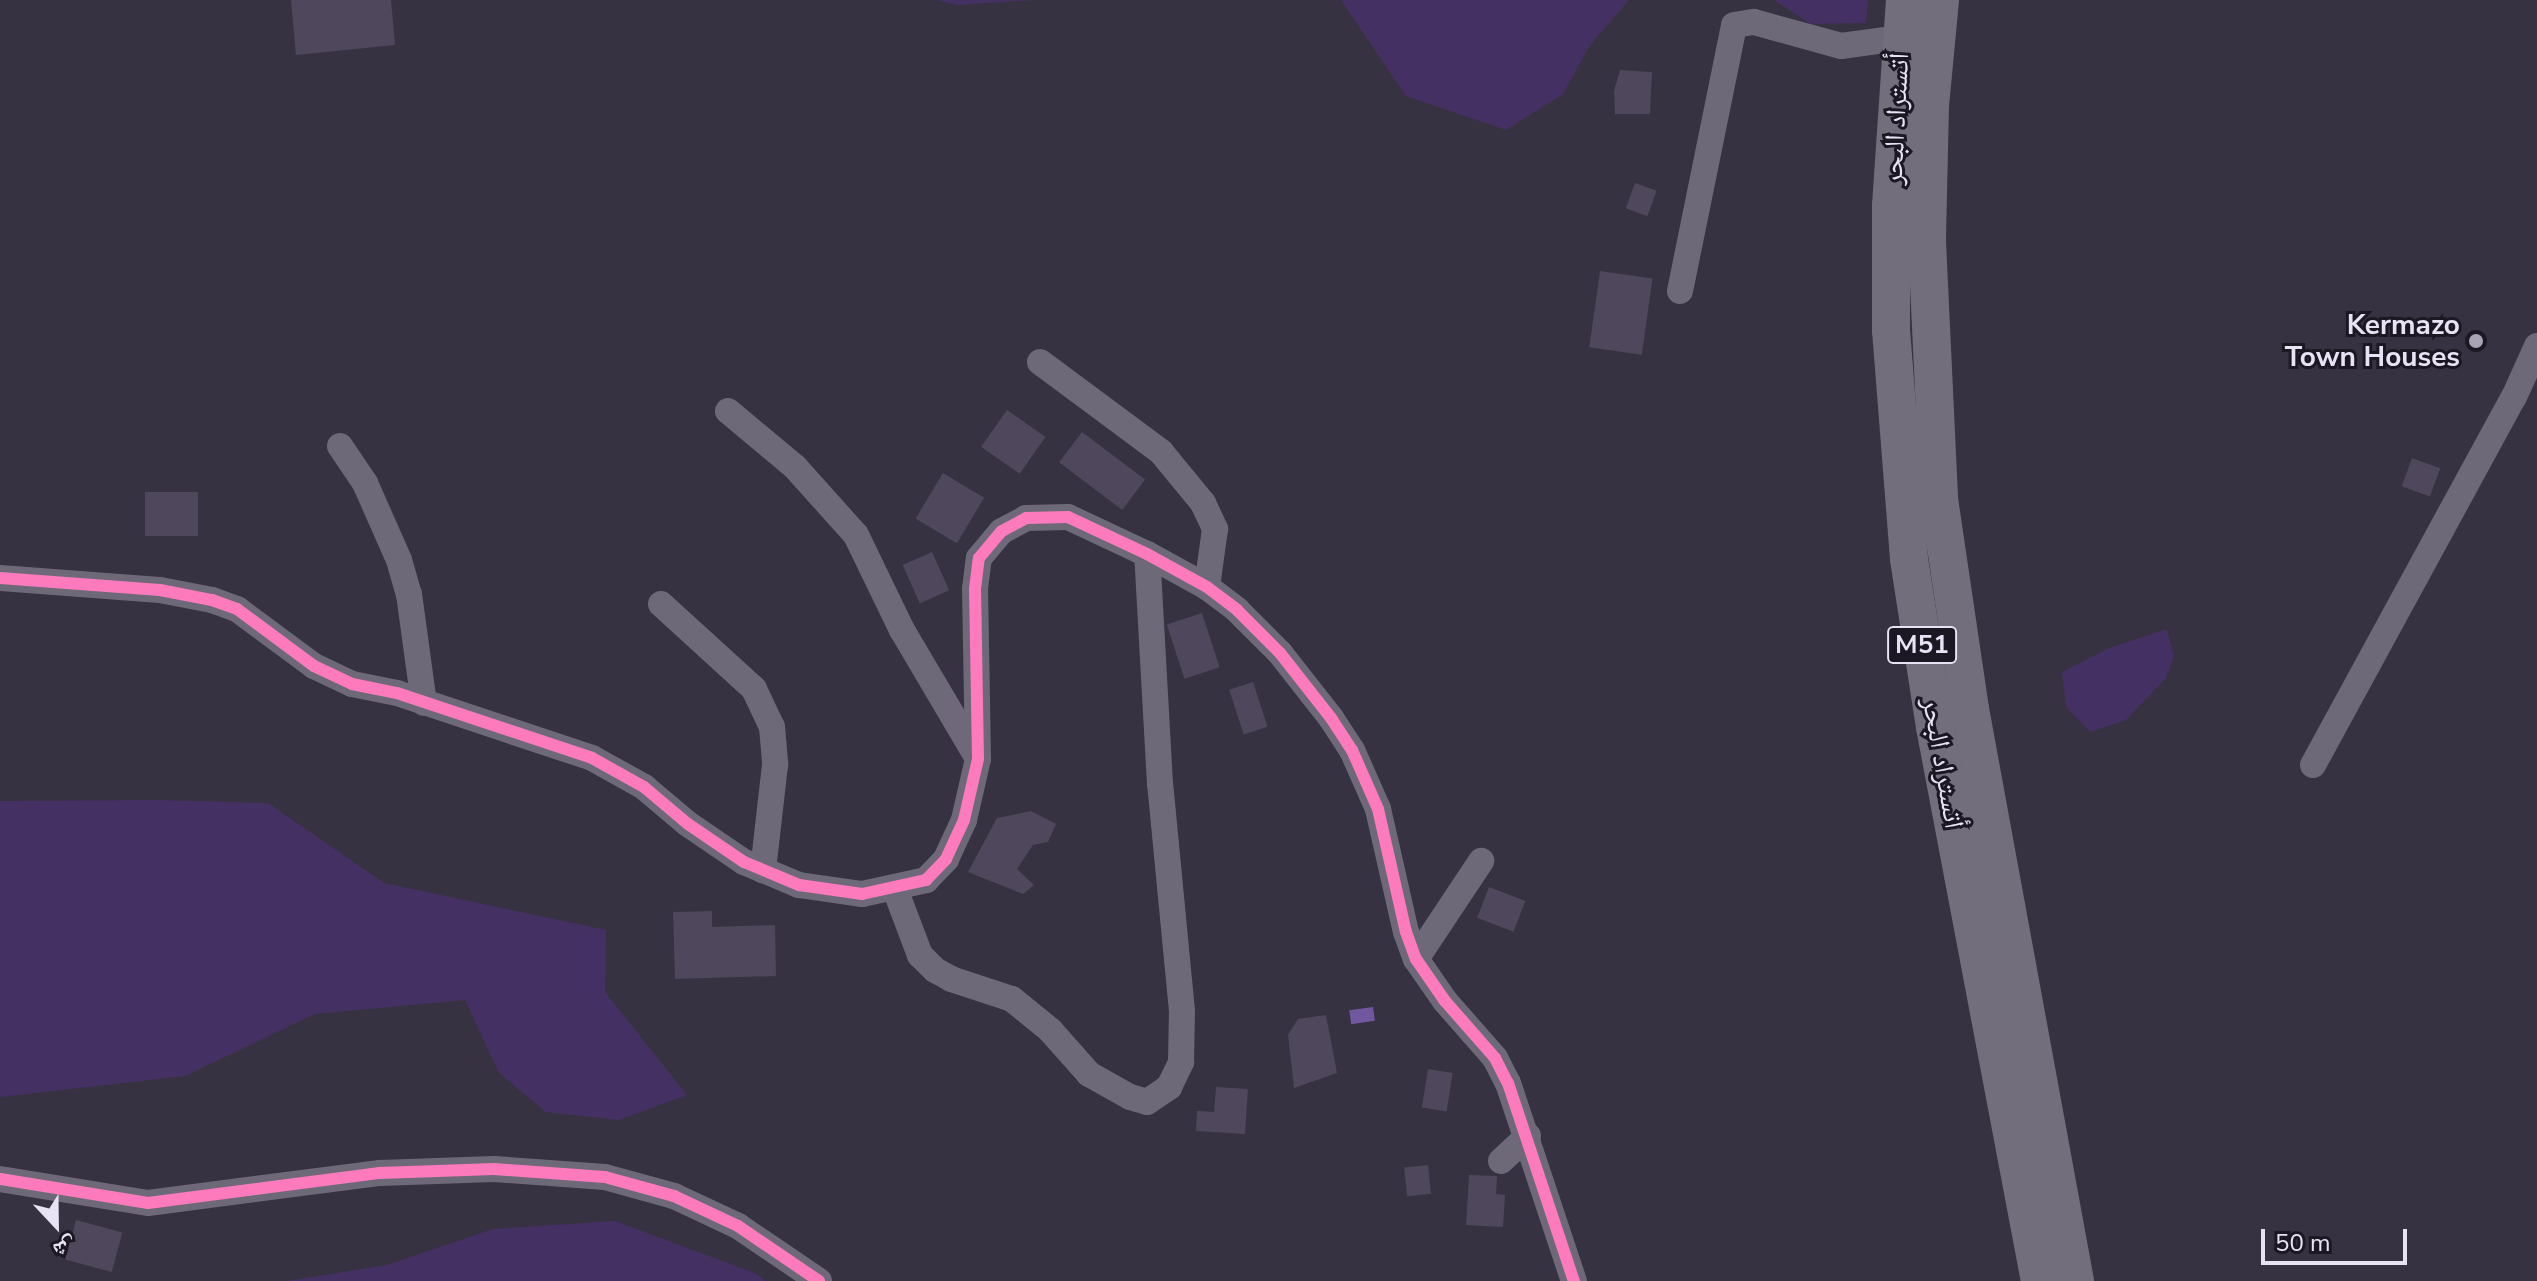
<!DOCTYPE html>
<html>
<head>
<meta charset="utf-8">
<style>
	body { margin:0 }
	#map { position:relative; width:2537px; height:1281px; overflow:hidden; background:#373241; font-family:"Nunito Sans","Noto Naskh Arabic",sans-serif }
	div>[style] { position:absolute }
	.green>* { inset:0; background:#453064 }
	.water>* { inset:0; background:#71579d; transform-origin:0 0 }
	.building>* { inset:0; background:#4f475b; transform-origin:0 0 }
	.minor>* { height:26px; margin:-13px; padding:0 13px; transform-origin:13px; border-radius:13px; background:#6e6979 }
	.highway>* { height:38px; margin:-19px; padding:0 19px; transform-origin:19px; border-radius:19px; background:#726e7c }
	.cycleway>* { height:12px; margin:-6px; padding:0 6px; transform-origin:6px; border-radius:6px; background:#fd7abc }
	.dots>* { width:22px; height:22px; translate:-50% -50%; box-sizing:border-box; border:4px solid #1b1723; border-radius:50% }
	span { translate:-50% -50%; white-space:nowrap; text-align:center; line-height:1.15; -webkit-text-stroke:6px #1b1723; paint-order:stroke }
	.shield-label span { padding:2px 6px; background:#1b1723; border:2px solid; border-radius:6px; -webkit-text-stroke-width:0 }
	.shield-label { font-size:26px; color:#e7e2f4; font-weight:700 }
	.street-label { font-size:28px; color:#e7e2f4 }
	.poi-label { font-size:28px; color:#e7e2f4; font-weight:700 }
	.right { translate:-100% -50%; text-align:right }
	.north { position:absolute; left:16px; top:1185px; width:80px; height:80px; -webkit-text-stroke:6px #1b1723; paint-order:stroke; rotate:158deg; font-size:22px; font-weight:700; line-height:32px; text-align:center; color:#e7e2f4 }
	.north::after { content:''; display:block; margin:auto; width:28px; height:36px; background:#e7e2f4; clip-path:polygon(50% 0,100% 100%,50% 72%,0 100%) }
	.scale { position:absolute; left:2261px; top:1229px; width:146px; height:36px; box-sizing:border-box; border:4px solid #e7e2f4; border-top:0; padding-left:10px; font-size:24px; line-height:28px; white-space:nowrap; color:#e7e2f4; -webkit-text-stroke:6px #1b1723; paint-order:stroke }
</style>
</head>
<body>
<div id="map">
	<div class="green">
		<div style="clip-path:polygon(936px 0,1035px 0,957px 5px)"></div>
		<div style="clip-path:polygon(1341px 0,1629px 0,1590px 45px,1563px 94px,1506px 130px,1406px 96px)"></div>
		<div style="clip-path:polygon(1774px 0,1868px 0,1866px 23px,1811px 24px)"></div>
		<div style="clip-path:polygon(2167px 629px,2174px 656px,2166px 678px,2126px 720px,2090px 732px,2066px 707px,2062px 672px,2109px 648px)"></div>
		<div style="clip-path:polygon(160px 800px,268px 803px,384px 883px,606px 930px,605px 992px,687px 1095px,619px 1120px,546px 1112px,499px 1073px,465px 1000px,315px 1014px,185px 1076px,0 1097px,0 801px)"></div>
		<div style="clip-path:polygon(615px 1221px,757px 1274px,766px 1281px,287px 1281px,387px 1265px,493px 1229px)"></div>
	</div>
	<div class="water">
		<div style="left:1373px;top:1007px;width:14px;height:24px;rotate:82deg"></div>
	</div>
	<div class="building">
		<div style="clip-path:polygon(291px 0,391px 0,395px 45px,296px 55px)"></div>
		<div style="clip-path:polygon(1620px 70px,1652px 72px,1650px 114px,1615px 114px,1614px 91px)"></div>
		<div style="left:1635px;top:183px;width:23px;height:27px;rotate:20deg"></div>
		<div style="left:1600px;top:271px;width:53px;height:77px;rotate:8deg"></div>
		<div style="left:1007px;top:410px;width:47px;height:45px;rotate:35deg"></div>
		<div style="left:1082px;top:432px;width:79px;height:38px;rotate:37deg"></div>
		<div style="left:2412px;top:458px;width:30px;height:30px;rotate:20deg"></div>
		<div style="left:943px;top:473px;width:48px;height:53px;rotate:31deg"></div>
		<div style="left:198px;top:492px;width:44px;height:53px;rotate:90deg"></div>
		<div style="left:932px;top:552px;width:42px;height:32px;rotate:66deg"></div>
		<div style="left:1202px;top:613px;width:57px;height:37px;rotate:72deg"></div>
		<div style="left:1253px;top:682px;width:47px;height:25px;rotate:72deg"></div>
		<div style="clip-path:polygon(1031px 811px,1056px 824px,1048px 842px,1033px 845px,1017px 869px,1034px 885px,1023px 894px,968px 872px,997px 818px)"></div>
		<div style="left:1489px;top:887px;width:39px;height:33px;rotate:21deg"></div>
		<div style="clip-path:polygon(712px 911px,712px 927px,775px 925px,776px 976px,675px 979px,673px 912px)"></div>
		<div style="clip-path:polygon(1326px 1015px,1337px 1073px,1294px 1088px,1288px 1035px,1298px 1019px)"></div>
		<div style="left:1428px;top:1069px;width:25px;height:39px;rotate:9deg"></div>
		<div style="clip-path:polygon(1216px 1087px,1248px 1089px,1245px 1134px,1196px 1131px,1197px 1111px,1214px 1112px)"></div>
		<div style="left:1428px;top:1165px;width:29px;height:24px;rotate:84deg"></div>
		<div style="clip-path:polygon(1469px 1175px,1497px 1176px,1496px 1194px,1505px 1195px,1503px 1227px,1466px 1225px)"></div>
		<div style="left:76px;top:1220px;width:48px;height:41px;rotate:15deg"></div>
	</div>
	<div class="minor">
		<div style="left:1680px;top:291px;width:271px;rotate:-78.5deg"></div>
		<div style="left:1734px;top:25px;width:20px;rotate:-9deg"></div>
		<div style="left:1754px;top:22px;width:90px;rotate:15.4deg"></div>
		<div style="left:1841px;top:46px;width:60px;rotate:-7.7deg"></div>
		<div style="left:1040px;top:362px;width:151px;rotate:36.6deg"></div>
		<div style="left:1161px;top:452px;width:66px;rotate:50.5deg"></div>
		<div style="left:1203px;top:503px;width:29px;rotate:65deg"></div>
		<div style="left:1215px;top:529px;width:59px;rotate:97.9deg"></div>
		<div style="left:728px;top:411px;width:87px;rotate:39.9deg"></div>
		<div style="left:795px;top:467px;width:91px;rotate:48.1deg"></div>
		<div style="left:856px;top:535px;width:106px;rotate:64.2deg"></div>
		<div style="left:902px;top:630px;width:147px;rotate:59.4deg"></div>
		<div style="left:340px;top:446px;width:45px;rotate:56deg"></div>
		<div style="left:365px;top:483px;width:84px;rotate:66.2deg"></div>
		<div style="left:399px;top:560px;width:35px;rotate:74deg"></div>
		<div style="left:409px;top:594px;width:110px;rotate:82.2deg"></div>
		<div style="left:0;top:578px;width:160px;rotate:4.3deg"></div>
		<div style="left:160px;top:590px;width:53px;rotate:10.9deg"></div>
		<div style="left:212px;top:600px;width:27px;rotate:20deg"></div>
		<div style="left:237px;top:609px;width:96px;rotate:36.5deg"></div>
		<div style="left:314px;top:666px;width:42px;rotate:25.3deg"></div>
		<div style="left:352px;top:684px;width:46px;rotate:11.3deg"></div>
		<div style="left:397px;top:693px;width:206px;rotate:18.4deg"></div>
		<div style="left:592px;top:758px;width:60px;rotate:29.1deg"></div>
		<div style="left:644px;top:787px;width:57px;rotate:40.1deg"></div>
		<div style="left:688px;top:824px;width:68px;rotate:34.2deg"></div>
		<div style="left:744px;top:862px;width:60px;rotate:22.7deg"></div>
		<div style="left:799px;top:885px;width:64px;rotate:8.1deg"></div>
		<div style="left:862px;top:894px;width:66px;rotate:-12.3deg"></div>
		<div style="left:926px;top:880px;width:29px;rotate:-46deg"></div>
		<div style="left:946px;top:859px;width:43px;rotate:-65.2deg"></div>
		<div style="left:964px;top:820px;width:63px;rotate:-77.1deg"></div>
		<div style="left:978px;top:759px;width:170px;rotate:-91deg"></div>
		<div style="left:975px;top:589px;width:31px;rotate:-83deg"></div>
		<div style="left:979px;top:558px;width:35px;rotate:-50deg"></div>
		<div style="left:1002px;top:531px;width:27px;rotate:-28deg"></div>
		<div style="left:1026px;top:518px;width:42px;rotate:-1.4deg"></div>
		<div style="left:1068px;top:517px;width:87px;rotate:25.1deg"></div>
		<div style="left:1147px;top:554px;width:68px;rotate:28.8deg"></div>
		<div style="left:1207px;top:587px;width:38px;rotate:37deg"></div>
		<div style="left:1237px;top:610px;width:61px;rotate:45deg"></div>
		<div style="left:1280px;top:653px;width:83px;rotate:51.9deg"></div>
		<div style="left:1331px;top:718px;width:38px;rotate:57deg"></div>
		<div style="left:1352px;top:750px;width:64px;rotate:66.2deg"></div>
		<div style="left:1378px;top:809px;width:126px;rotate:77.2deg"></div>
		<div style="left:1406px;top:932px;width:29px;rotate:70deg"></div>
		<div style="left:1416px;top:959px;width:51px;rotate:55.4deg"></div>
		<div style="left:1445px;top:1001px;width:76px;rotate:48.7deg"></div>
		<div style="left:1495px;top:1058px;width:28px;rotate:63deg"></div>
		<div style="left:1508px;top:1083px;width:209px;rotate:71.6deg"></div>
		<div style="left:661px;top:604px;width:126px;rotate:42.4deg"></div>
		<div style="left:754px;top:689px;width:42px;rotate:64.7deg"></div>
		<div style="left:772px;top:727px;width:38px;rotate:85deg"></div>
		<div style="left:775px;top:765px;width:106px;rotate:96.5deg"></div>
		<div style="left:2313px;top:765px;width:419px;rotate:-61.4deg"></div>
		<div style="left:2514px;top:397px;width:56px;rotate:-65.7deg"></div>
		<div style="left:895px;top:889px;width:71px;rotate:69.3deg"></div>
		<div style="left:920px;top:955px;width:21px;rotate:45deg"></div>
		<div style="left:935px;top:970px;width:18px;rotate:29deg"></div>
		<div style="left:951px;top:979px;width:64px;rotate:18.2deg"></div>
		<div style="left:1012px;top:999px;width:49px;rotate:39.2deg"></div>
		<div style="left:1050px;top:1030px;width:59px;rotate:48.4deg"></div>
		<div style="left:1089px;top:1074px;width:47px;rotate:29.3deg"></div>
		<div style="left:1130px;top:1097px;width:18px;rotate:16deg"></div>
		<div style="left:1147px;top:1102px;width:27px;rotate:-34deg"></div>
		<div style="left:1169px;top:1087px;width:28px;rotate:-64deg"></div>
		<div style="left:1181px;top:1062px;width:51px;rotate:-88.9deg"></div>
		<div style="left:1182px;top:1011px;width:228px;rotate:-95.5deg"></div>
		<div style="left:1160px;top:784px;width:230px;rotate:-93.2deg"></div>
		<div style="left:1416px;top:959px;width:118px;rotate:-56.4deg"></div>
		<div style="left:1501px;top:1161px;width:37px;rotate:-43deg"></div>
		<div style="left:0;top:1179px;width:150px;rotate:9.2deg"></div>
		<div style="left:148px;top:1203px;width:234px;rotate:-7.4deg"></div>
		<div style="left:380px;top:1173px;width:114px;rotate:-2deg"></div>
		<div style="left:494px;top:1169px;width:111px;rotate:4.1deg"></div>
		<div style="left:605px;top:1177px;width:72px;rotate:15.4deg"></div>
		<div style="left:674px;top:1196px;width:71px;rotate:25.1deg"></div>
		<div style="left:738px;top:1226px;width:98px;rotate:34.2deg"></div>
	</div>
	<div class="highway">
		<div style="left:1905px;top:0;width:206px;rotate:93.9deg"></div>
		<div style="left:1891px;top:206px;width:124px;rotate:90deg"></div>
		<div style="left:1891px;top:330px;width:230px;rotate:85.5deg"></div>
		<div style="left:1909px;top:559px;width:170px;rotate:81.2deg"></div>
		<div style="left:1935px;top:727px;width:564px;rotate:79.27deg"></div>
		<div style="left:1940px;top:0;width:105px;rotate:95.4deg"></div>
		<div style="left:1930px;top:105px;width:137px;rotate:91.3deg"></div>
		<div style="left:1927px;top:242px;width:257px;rotate:87.3deg"></div>
		<div style="left:1939px;top:499px;width:212px;rotate:81.6deg"></div>
		<div style="left:1970px;top:709px;width:582px;rotate:79.6deg"></div>
	</div>
	<div class="cycleway">
		<div style="left:0;top:578px;width:160px;rotate:4.3deg"></div>
		<div style="left:160px;top:590px;width:53px;rotate:10.9deg"></div>
		<div style="left:212px;top:600px;width:27px;rotate:20deg"></div>
		<div style="left:237px;top:609px;width:96px;rotate:36.5deg"></div>
		<div style="left:314px;top:666px;width:42px;rotate:25.3deg"></div>
		<div style="left:352px;top:684px;width:46px;rotate:11.3deg"></div>
		<div style="left:397px;top:693px;width:206px;rotate:18.4deg"></div>
		<div style="left:592px;top:758px;width:60px;rotate:29.1deg"></div>
		<div style="left:644px;top:787px;width:57px;rotate:40.1deg"></div>
		<div style="left:688px;top:824px;width:68px;rotate:34.2deg"></div>
		<div style="left:744px;top:862px;width:60px;rotate:22.7deg"></div>
		<div style="left:799px;top:885px;width:64px;rotate:8.1deg"></div>
		<div style="left:862px;top:894px;width:66px;rotate:-12.3deg"></div>
		<div style="left:926px;top:880px;width:29px;rotate:-46deg"></div>
		<div style="left:946px;top:859px;width:43px;rotate:-65.2deg"></div>
		<div style="left:964px;top:820px;width:63px;rotate:-77.1deg"></div>
		<div style="left:978px;top:759px;width:170px;rotate:-91deg"></div>
		<div style="left:975px;top:589px;width:31px;rotate:-83deg"></div>
		<div style="left:979px;top:558px;width:35px;rotate:-50deg"></div>
		<div style="left:1002px;top:531px;width:27px;rotate:-28deg"></div>
		<div style="left:1026px;top:518px;width:42px;rotate:-1.4deg"></div>
		<div style="left:1068px;top:517px;width:87px;rotate:25.1deg"></div>
		<div style="left:1147px;top:554px;width:68px;rotate:28.8deg"></div>
		<div style="left:1207px;top:587px;width:38px;rotate:37deg"></div>
		<div style="left:1237px;top:610px;width:61px;rotate:45deg"></div>
		<div style="left:1280px;top:653px;width:83px;rotate:51.9deg"></div>
		<div style="left:1331px;top:718px;width:38px;rotate:57deg"></div>
		<div style="left:1352px;top:750px;width:64px;rotate:66.2deg"></div>
		<div style="left:1378px;top:809px;width:126px;rotate:77.2deg"></div>
		<div style="left:1406px;top:932px;width:29px;rotate:70deg"></div>
		<div style="left:1416px;top:959px;width:51px;rotate:55.4deg"></div>
		<div style="left:1445px;top:1001px;width:76px;rotate:48.7deg"></div>
		<div style="left:1495px;top:1058px;width:28px;rotate:63deg"></div>
		<div style="left:1508px;top:1083px;width:209px;rotate:71.6deg"></div>
		<div style="left:0;top:1179px;width:150px;rotate:9.2deg"></div>
		<div style="left:148px;top:1203px;width:234px;rotate:-7.4deg"></div>
		<div style="left:380px;top:1173px;width:114px;rotate:-2deg"></div>
		<div style="left:494px;top:1169px;width:111px;rotate:4.1deg"></div>
		<div style="left:605px;top:1177px;width:72px;rotate:15.4deg"></div>
		<div style="left:674px;top:1196px;width:71px;rotate:25.1deg"></div>
		<div style="left:738px;top:1226px;width:98px;rotate:34.2deg"></div>
	</div>
	<div class="dots">
		<div style="left:2476px;top:341px;background:#a9a4b5"></div>
	</div>
	<div class="shield-label">
		<span style="left:1922px;top:645px">M51</span>
	</div>
	<div class="street-label">
		<span style="left:1896px;top:119px;rotate:-87deg">أتستراد البحر</span>
		<span style="left:1943px;top:763px;rotate:80deg">أتستراد البحر</span>
	</div>
	<div class="poi-label">
		<span class="right" style="left:2460px;top:341px">Kermazo<br>Town Houses</span>
	</div>
	<div class="north">ش</div>
	<div class="scale">50 m</div>
</div>
</body>
</html>
